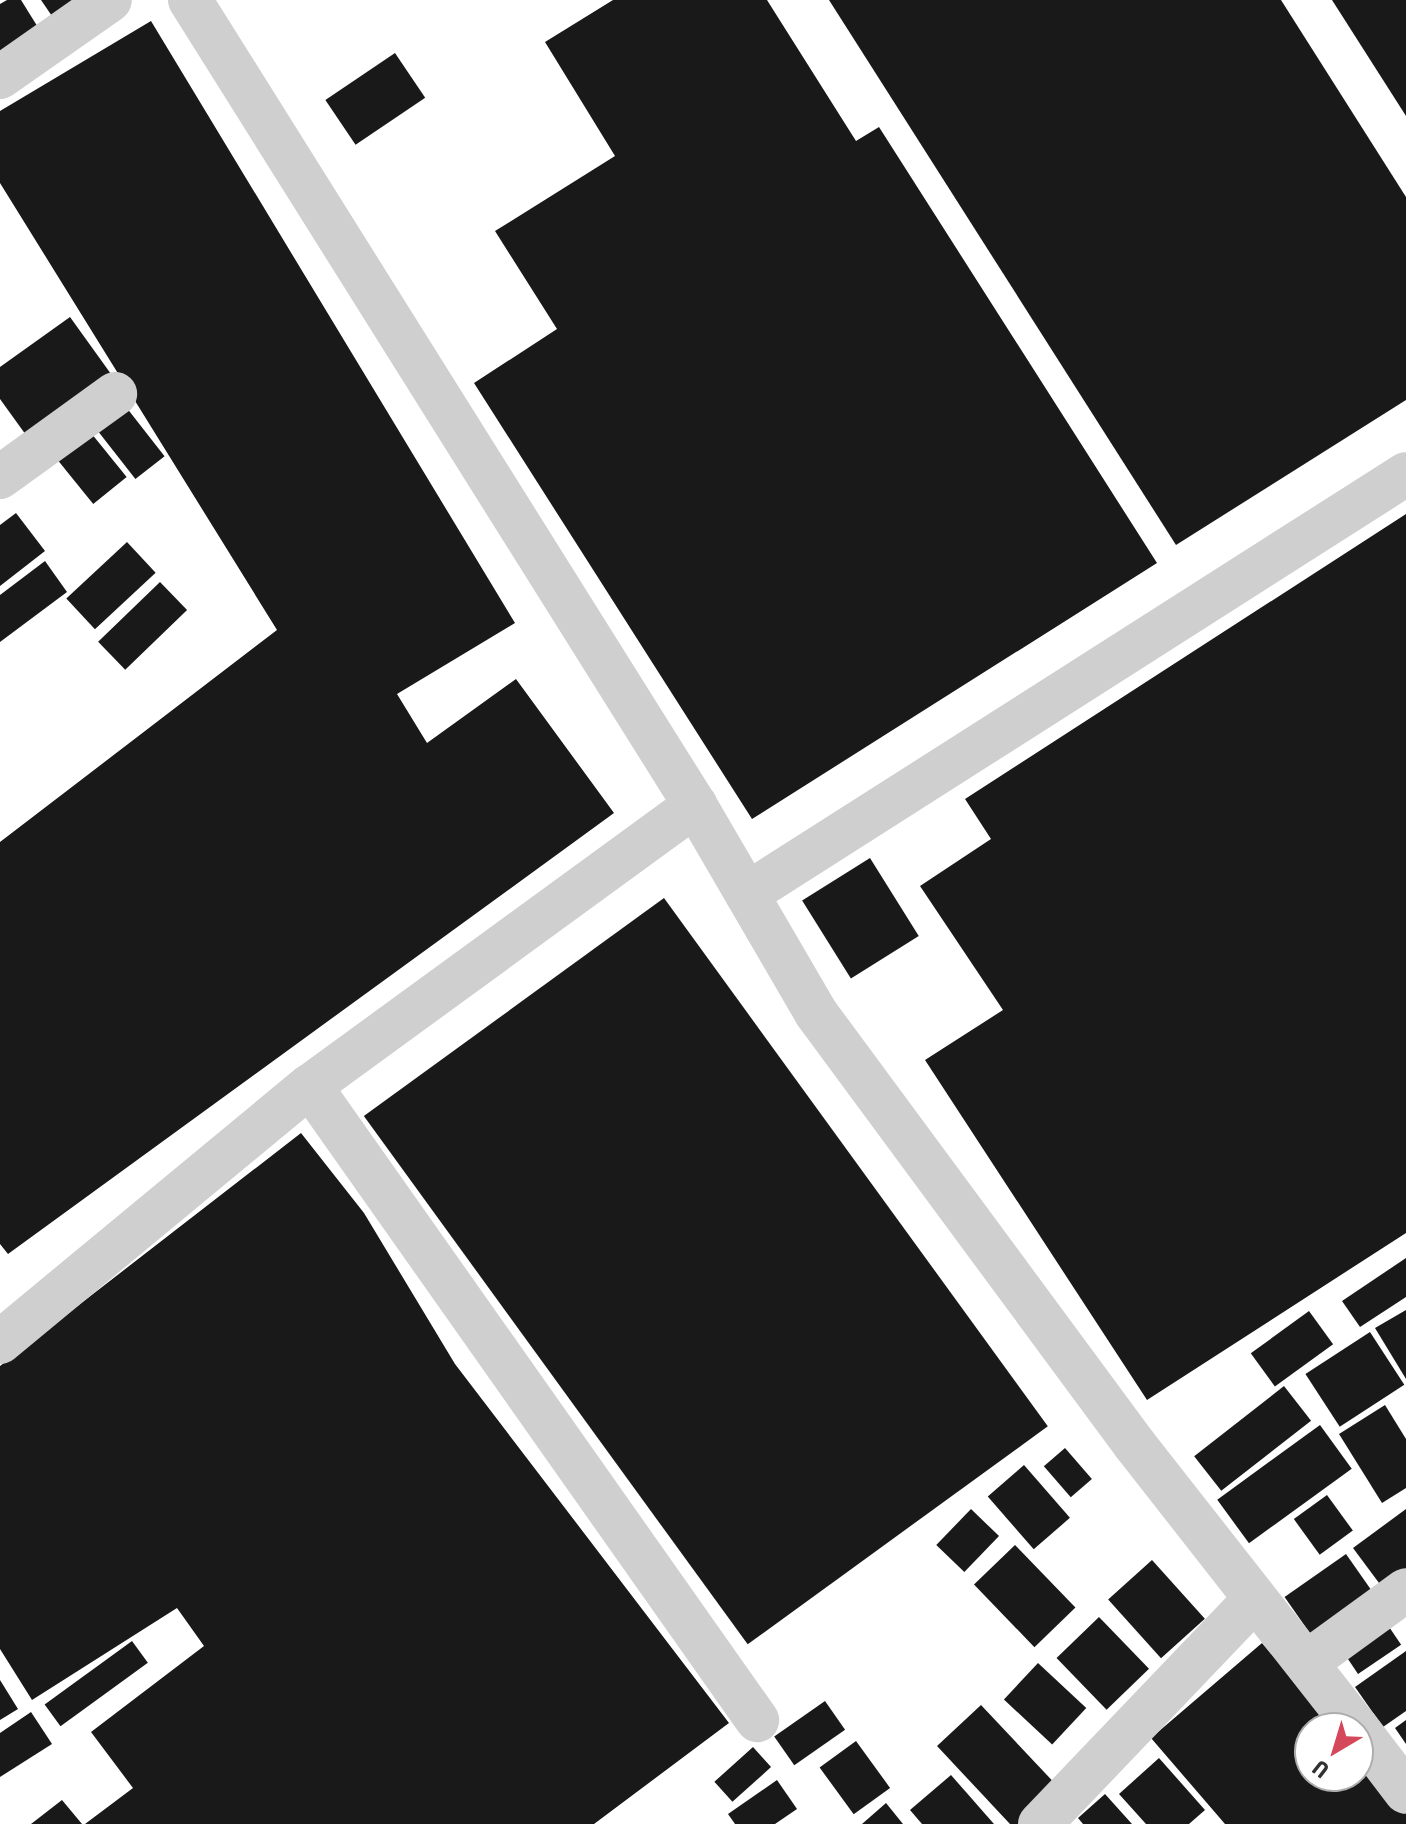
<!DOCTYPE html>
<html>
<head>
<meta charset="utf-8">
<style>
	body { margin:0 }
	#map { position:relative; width:1406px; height:1824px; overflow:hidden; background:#fff; font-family:"Asap Condensed",sans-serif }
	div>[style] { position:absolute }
	.building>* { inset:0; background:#191919; transform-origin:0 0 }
	.minor>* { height:44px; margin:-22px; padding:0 22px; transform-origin:22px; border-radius:22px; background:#cfcfcf }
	span { translate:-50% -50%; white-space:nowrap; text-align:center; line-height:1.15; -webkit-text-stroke:8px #fff; paint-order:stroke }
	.north { position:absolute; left:1294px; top:1712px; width:80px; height:80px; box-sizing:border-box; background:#fff; border:2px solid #adadad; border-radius:50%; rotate:218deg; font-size:22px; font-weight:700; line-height:32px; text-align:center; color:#323232 }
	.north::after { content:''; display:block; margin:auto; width:28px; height:36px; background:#d5485c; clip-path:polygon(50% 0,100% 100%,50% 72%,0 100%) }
</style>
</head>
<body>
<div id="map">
	<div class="building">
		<div style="clip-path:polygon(7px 0,21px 0,44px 37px,0 65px,0 4px)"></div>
		<div style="clip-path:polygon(41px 0,82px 0,54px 19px)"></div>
		<div style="clip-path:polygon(613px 0,767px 0,856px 141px,879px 127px,1157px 563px,752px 819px,474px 383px,557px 329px,495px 231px,615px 156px,545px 42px)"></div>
		<div style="clip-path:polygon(829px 0,1281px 0,1406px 197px,1406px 400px,1176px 545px)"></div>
		<div style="clip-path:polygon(1332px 0,1406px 0,1406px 116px)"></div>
		<div style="clip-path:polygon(151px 21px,515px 623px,397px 694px,427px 743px,516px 679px,614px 813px,8px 1254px,0 1244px,0 842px,277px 630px,0 183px,0 111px)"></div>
		<div style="left:395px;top:53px;width:54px;height:84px;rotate:56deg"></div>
		<div style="clip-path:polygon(70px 317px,116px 381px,31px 442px,0 399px,0 367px)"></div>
		<div style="left:119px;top:398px;width:74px;height:37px;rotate:52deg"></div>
		<div style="left:87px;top:428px;width:63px;height:43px;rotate:51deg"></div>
		<div style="clip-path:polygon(16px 513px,45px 551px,0 586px,0 525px)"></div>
		<div style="clip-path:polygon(1406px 514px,1406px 1233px,1147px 1400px,925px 1060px,1003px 1010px,920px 886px,991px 839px,965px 799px)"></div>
		<div style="left:127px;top:542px;width:42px;height:83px;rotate:47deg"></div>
		<div style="clip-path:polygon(45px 561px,67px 592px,0 642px,0 595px)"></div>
		<div style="left:160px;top:582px;width:39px;height:86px;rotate:46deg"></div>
		<div style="left:870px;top:858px;width:92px;height:80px;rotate:58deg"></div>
		<div style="left:664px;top:898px;width:653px;height:371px;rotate:54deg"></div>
		<div style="clip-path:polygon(301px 1133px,364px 1213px,455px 1364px,729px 1723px,594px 1824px,85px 1824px,133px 1788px,91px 1732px,204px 1646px,177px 1608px,32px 1700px,0 1649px,0 1366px)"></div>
		<div style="clip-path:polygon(1406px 1258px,1406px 1297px,1360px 1327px,1342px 1301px)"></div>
		<div style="clip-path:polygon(1406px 1310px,1406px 1379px,1375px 1328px)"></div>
		<div style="left:1309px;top:1311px;width:41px;height:72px;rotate:54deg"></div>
		<div style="left:1370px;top:1332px;width:63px;height:77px;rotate:57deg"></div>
		<div style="left:1284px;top:1386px;width:44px;height:114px;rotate:52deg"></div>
		<div style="clip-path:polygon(1385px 1405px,1406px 1439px,1406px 1488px,1382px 1503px,1339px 1434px)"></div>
		<div style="left:1320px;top:1425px;width:54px;height:127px;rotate:54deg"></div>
		<div style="left:1065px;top:1448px;width:41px;height:28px;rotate:49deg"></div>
		<div style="left:1024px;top:1465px;width:70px;height:48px;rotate:49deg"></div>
		<div style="left:1327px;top:1495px;width:44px;height:41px;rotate:54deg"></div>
		<div style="left:971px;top:1509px;width:39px;height:50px;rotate:44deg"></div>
		<div style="clip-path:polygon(1406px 1509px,1406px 1570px,1382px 1587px,1353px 1548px)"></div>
		<div style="left:1015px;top:1545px;width:87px;height:57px;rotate:46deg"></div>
		<div style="left:1346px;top:1554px;width:47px;height:75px;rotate:55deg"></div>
		<div style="left:1152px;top:1560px;width:79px;height:59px;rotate:48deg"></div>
		<div style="left:1381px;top:1615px;width:36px;height:52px;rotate:56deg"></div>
		<div style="left:1099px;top:1617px;width:72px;height:59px;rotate:46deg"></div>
		<div style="left:132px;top:1641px;width:27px;height:108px;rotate:54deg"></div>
		<div style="clip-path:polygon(1262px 1643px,1335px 1728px,1310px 1728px,1310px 1776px,1358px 1776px,1358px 1755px,1406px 1810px,1406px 1824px,1225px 1824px,1151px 1738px)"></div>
		<div style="clip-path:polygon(1406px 1651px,1406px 1711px,1383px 1727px,1355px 1687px)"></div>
		<div style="left:1038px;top:1663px;width:66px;height:50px;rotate:43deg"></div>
		<div style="clip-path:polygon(0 1680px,18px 1709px,0 1720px)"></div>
		<div style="left:825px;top:1701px;width:35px;height:62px;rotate:55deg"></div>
		<div style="clip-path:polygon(981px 1705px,1062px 1791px,1028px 1824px,1010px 1824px,937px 1746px)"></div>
		<div style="clip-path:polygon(31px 1712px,52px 1744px,0 1777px,0 1733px)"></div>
		<div style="clip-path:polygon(1406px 1720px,1406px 1744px,1395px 1728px)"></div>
		<div style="left:856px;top:1741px;width:58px;height:45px;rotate:54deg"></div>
		<div style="left:753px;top:1747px;width:27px;height:52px;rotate:48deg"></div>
		<div style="clip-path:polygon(1159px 1758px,1205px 1810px,1189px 1824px,1146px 1824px,1119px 1794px)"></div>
		<div style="clip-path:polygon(951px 1775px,994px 1824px,922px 1824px,910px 1810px)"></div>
		<div style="clip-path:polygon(777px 1780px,797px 1809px,775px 1824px,735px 1824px,728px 1814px)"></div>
		<div style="clip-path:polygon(1105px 1794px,1132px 1824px,1083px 1824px,1078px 1818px)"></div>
		<div style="clip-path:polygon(62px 1800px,82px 1824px,31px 1824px)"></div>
		<div style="clip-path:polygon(886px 1803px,903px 1824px,862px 1824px)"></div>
	</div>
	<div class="minor">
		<div style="left:190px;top:0;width:950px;rotate:57.9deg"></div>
		<div style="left:695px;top:805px;width:241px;rotate:59.8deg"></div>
		<div style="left:816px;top:1013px;width:537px;rotate:53.56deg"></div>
		<div style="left:1135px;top:1445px;width:360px;rotate:51.9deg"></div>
		<div style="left:0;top:77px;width:134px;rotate:-35deg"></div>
		<div style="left:0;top:477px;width:142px;rotate:-35.8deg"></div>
		<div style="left:747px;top:894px;width:781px;rotate:-32.51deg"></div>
		<div style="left:310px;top:1086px;width:776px;rotate:54.81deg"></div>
		<div style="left:0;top:1342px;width:402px;rotate:-39.6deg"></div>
		<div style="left:310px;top:1086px;width:477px;rotate:-36.1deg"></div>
		<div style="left:1307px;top:1662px;width:122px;rotate:-36deg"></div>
		<div style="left:1358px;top:1729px;width:79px;rotate:52.7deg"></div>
		<div style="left:1040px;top:1824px;width:310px;rotate:-46.3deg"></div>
	</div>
	<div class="north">U</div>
</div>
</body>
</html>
